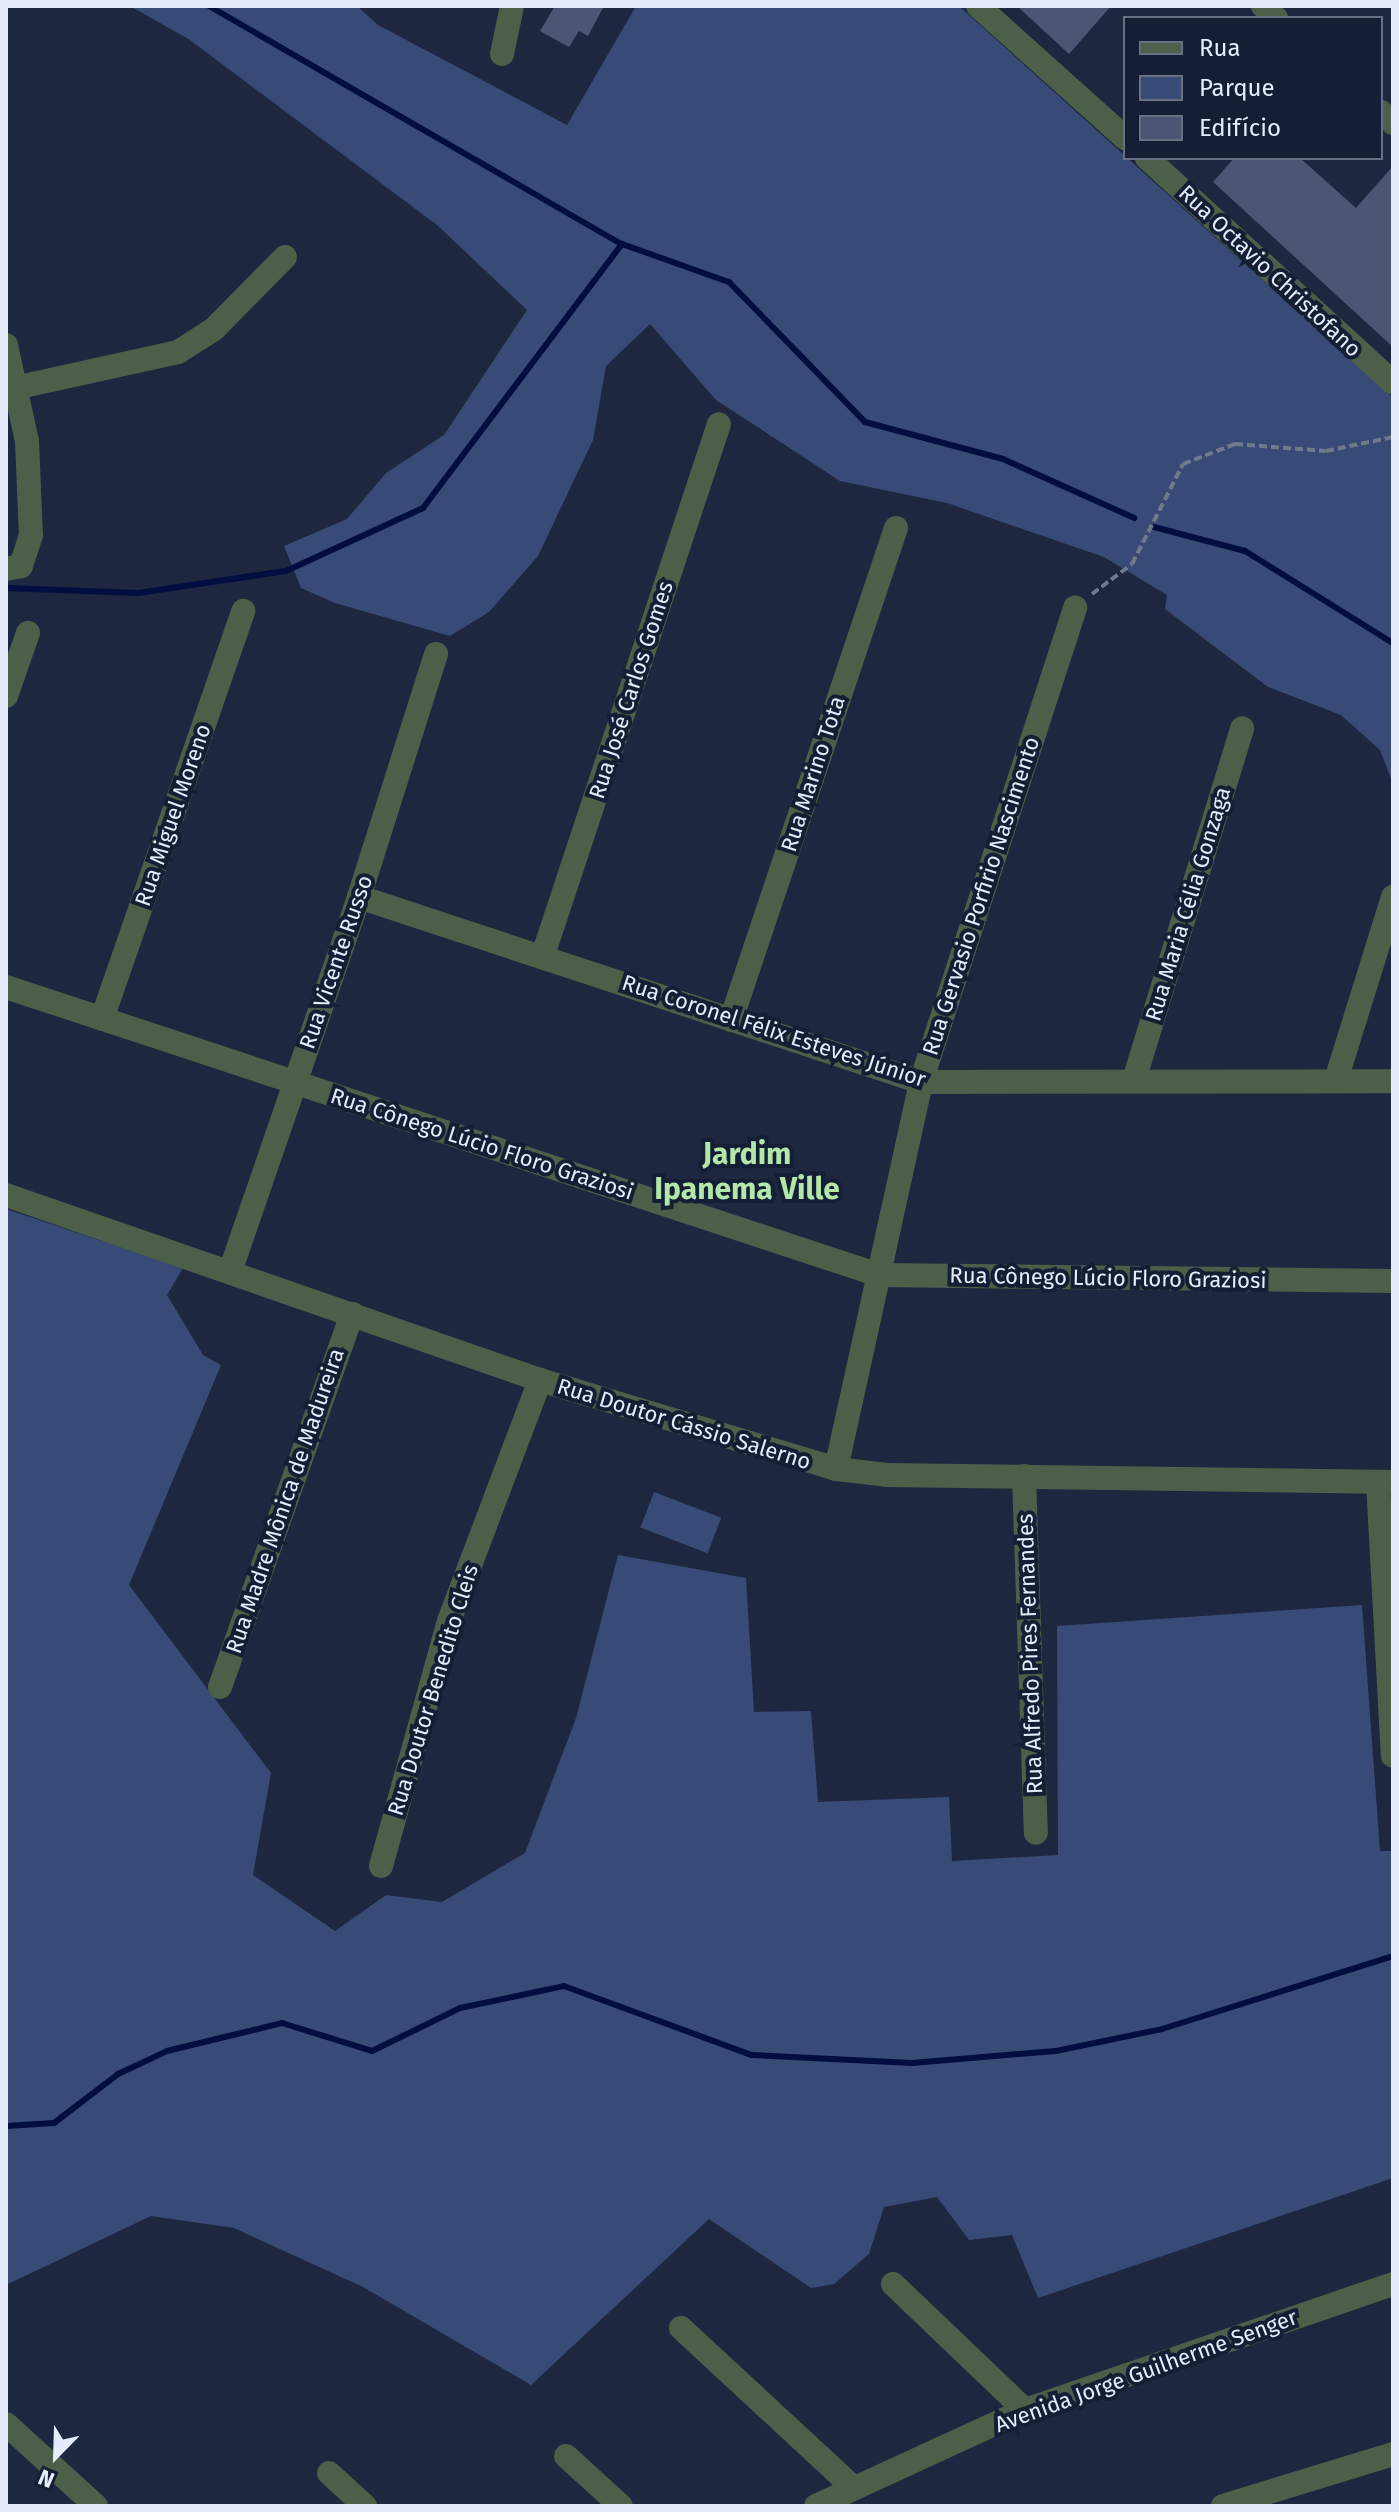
<!DOCTYPE html>
<html>
<head>
<meta charset="utf-8">
<style>
	body { margin:0 }
	#map { position:relative; width:1399px; height:2512px; overflow:hidden; background:#1d273f; font-family:"Fira Sans",sans-serif }
	div>[style] { position:absolute }
	.green>* { inset:0; background:#384b76; transform-origin:0 0 }
	.stream>* { height:6px; margin:-3px; padding:0 3px; transform-origin:3px; border-radius:3px; background:#020d40 }
	.building>* { inset:0; background:#4b5772 }
	.path>* { height:4px; margin-top:-2px; transform-origin:0; background:repeating-linear-gradient(90deg,#70798e 0 8px,transparent 0 12px) }
	.minor>* { height:24px; margin:-12px; padding:0 12px; transform-origin:12px; border-radius:12px; background:#4c6049 }
	span { translate:-50% -50%; white-space:nowrap; text-align:center; line-height:1.15; -webkit-text-stroke:8px #141e34; paint-order:stroke }
	.street-label { font-size:22px; color:#e5edfd }
	.district-label { font-size:30px; color:#b3e7a9; font-weight:700 }
	.frame { position:absolute; inset:0; border:8px solid #e5edfd; pointer-events:none }
	.legend { position:absolute; left:1123px; top:16px; width:260px; height:144px; box-sizing:border-box; background:#141e34; border:2px solid #687184; margin:0; padding:10px 14px; list-style:none; font-size:24px; color:#e5edfd }
	.legend li { display:flex; align-items:center; gap:16px; height:40px }
	.legend b { width:40px; border:2px solid #687184 }
	.north { position:absolute; left:16px; top:2416px; width:80px; height:80px; -webkit-text-stroke:6px #141e34; paint-order:stroke; rotate:203deg; font-size:22px; font-weight:700; line-height:32px; text-align:center; color:#e5edfd }
	.north::after { content:''; display:block; margin:auto; width:28px; height:36px; background:#e5edfd; clip-path:polygon(50% 0,100% 100%,50% 72%,0 100%) }
</style>
</head>
<body>
<div id="map">
	<div class="green">
		<div style="clip-path:polygon(130px 6px,357px 6px,378px 25px,567px 125px,636px 6px,959px 6px,1393px 398px,1393px 784px,1380px 750px,1341px 715px,1268px 687px,1165px 609px,1167px 595px,1104px 557px,947px 503px,840px 481px,716px 400px,650px 324px,606px 366px,593px 440px,538px 556px,489px 612px,450px 636px,335px 603px,301px 588px,284px 546px,347px 519px,386px 473px,444px 435px,527px 310px,437px 225px,190px 40px)"></div>
		<div style="clip-path:polygon(6px 1209px,183px 1268px,167px 1295px,203px 1355px,221px 1365px,129px 1585px,271px 1773px,253px 1875px,335px 1931px,386px 1895px,442px 1902px,525px 1853px,576px 1718px,618px 1555px,746px 1578px,754px 1712px,811px 1711px,818px 1802px,949px 1797px,952px 1861px,1058px 1855px,1057px 1626px,1362px 1605px,1380px 1851px,1393px 1851px,1393px 2178px,1038px 2298px,1012px 2235px,969px 2240px,937px 2197px,884px 2207px,869px 2254px,834px 2284px,811px 2288px,709px 2219px,531px 2385px,363px 2287px,234px 2228px,151px 2216px,6px 2285px)"></div>
		<div style="left:654px;top:1492px;width:72px;height:38px;rotate:21deg"></div>
	</div>
	<div class="stream">
		<div style="left:209px;top:6px;width:477px;rotate:30deg"></div>
		<div style="left:622px;top:244px;width:114px;rotate:19.6deg"></div>
		<div style="left:729px;top:282px;width:195px;rotate:45.8deg"></div>
		<div style="left:865px;top:422px;width:143px;rotate:15deg"></div>
		<div style="left:1003px;top:459px;width:144px;rotate:24.2deg"></div>
		<div style="left:1154px;top:527px;width:94px;rotate:14.8deg"></div>
		<div style="left:1245px;top:551px;width:174px;rotate:31.9deg"></div>
		<div style="left:6px;top:588px;width:132px;rotate:2.2deg"></div>
		<div style="left:138px;top:593px;width:150px;rotate:-8.5deg"></div>
		<div style="left:286px;top:571px;width:151px;rotate:-24.7deg"></div>
		<div style="left:423px;top:508px;width:331px;rotate:-53deg"></div>
		<div style="left:6px;top:2126px;width:48px;rotate:-3.6deg"></div>
		<div style="left:54px;top:2123px;width:81px;rotate:-37.4deg"></div>
		<div style="left:118px;top:2074px;width:54px;rotate:-25.1deg"></div>
		<div style="left:167px;top:2051px;width:118px;rotate:-13.7deg"></div>
		<div style="left:282px;top:2023px;width:94px;rotate:17.3deg"></div>
		<div style="left:372px;top:2051px;width:98px;rotate:-26deg"></div>
		<div style="left:460px;top:2008px;width:106px;rotate:-11.9deg"></div>
		<div style="left:564px;top:1986px;width:200px;rotate:20.2deg"></div>
		<div style="left:752px;top:2055px;width:160px;rotate:2.9deg"></div>
		<div style="left:912px;top:2063px;width:144px;rotate:-4.8deg"></div>
		<div style="left:1056px;top:2051px;width:108px;rotate:-11.7deg"></div>
		<div style="left:1162px;top:2029px;width:242px;rotate:-17.5deg"></div>
	</div>
	<div class="building">
		<div style="clip-path:polygon(555px 6px,604px 6px,588px 36px,579px 31px,569px 47px,540px 31px)"></div>
		<div style="clip-path:polygon(1017px 6px,1111px 6px,1069px 54px)"></div>
		<div style="clip-path:polygon(1234px 158px,1300px 158px,1356px 208px,1393px 166px,1393px 347px,1213px 182px)"></div>
	</div>
	<div class="path">
		<div style="left:1092px;top:594px;width:50px;rotate:-36.9deg"></div>
		<div style="left:1132px;top:564px;width:112px;rotate:-63deg"></div>
		<div style="left:1183px;top:464px;width:56px;rotate:-21deg"></div>
		<div style="left:1235px;top:444px;width:91px;rotate:4.4deg"></div>
		<div style="left:1326px;top:451px;width:68px;rotate:-11.8deg"></div>
	</div>
	<div class="minor">
		<div style="left:978px;top:6px;width:198px;rotate:41.9deg"></div>
		<div style="left:1263px;top:6px;width:18px;rotate:43deg"></div>
		<div style="left:502px;top:54px;width:49px;rotate:-78.2deg"></div>
		<div style="left:1381px;top:112px;width:16px;rotate:43deg"></div>
		<div style="left:1147px;top:158px;width:333px;rotate:42.4deg"></div>
		<div style="left:6px;top:345px;width:98px;rotate:77.7deg"></div>
		<div style="left:27px;top:441px;width:94px;rotate:87.6deg"></div>
		<div style="left:31px;top:535px;width:33px;rotate:108deg"></div>
		<div style="left:21px;top:566px;width:15px;rotate:169deg"></div>
		<div style="left:19px;top:387px;width:163px;rotate:-12.4deg"></div>
		<div style="left:178px;top:352px;width:43px;rotate:-32.6deg"></div>
		<div style="left:214px;top:329px;width:101px;rotate:-45.4deg"></div>
		<div style="left:6px;top:696px;width:67px;rotate:-70.8deg"></div>
		<div style="left:359px;top:897px;width:592px;rotate:18.22deg"></div>
		<div style="left:921px;top:1082px;width:472px;rotate:-0.1deg"></div>
		<div style="left:543px;top:955px;width:559px;rotate:-71.66deg"></div>
		<div style="left:6px;top:987px;width:919px;rotate:18.26deg"></div>
		<div style="left:879px;top:1275px;width:514px;rotate:0.67deg"></div>
		<div style="left:102px;top:1019px;width:432px;rotate:-70.9deg"></div>
		<div style="left:731px;top:1020px;width:519px;rotate:-71.46deg"></div>
		<div style="left:1134px;top:1080px;width:368px;rotate:-72.9deg"></div>
		<div style="left:1336px;top:1080px;width:192px;rotate:-72.7deg"></div>
		<div style="left:6px;top:1195px;width:565px;rotate:19.11deg"></div>
		<div style="left:540px;top:1380px;width:309px;rotate:16.7deg"></div>
		<div style="left:836px;top:1469px;width:51px;rotate:6.7deg"></div>
		<div style="left:887px;top:1475px;width:506px;rotate:0.79deg"></div>
		<div style="left:231px;top:1269px;width:393px;rotate:-71deg"></div>
		<div style="left:359px;top:897px;width:255px;rotate:-72.4deg"></div>
		<div style="left:836px;top:1469px;width:396px;rotate:-77.6deg"></div>
		<div style="left:921px;top:1082px;width:499px;rotate:-72deg"></div>
		<div style="left:1024px;top:1476px;width:357px;rotate:88.1deg"></div>
		<div style="left:1378px;top:1482px;width:274px;rotate:86.9deg"></div>
		<div style="left:220px;top:1687px;width:396px;rotate:-70.5deg"></div>
		<div style="left:381px;top:1866px;width:254px;rotate:-74.5deg"></div>
		<div style="left:449px;top:1621px;width:258px;rotate:-69.3deg"></div>
		<div style="left:893px;top:2284px;width:182px;rotate:43.7deg"></div>
		<div style="left:681px;top:2328px;width:236px;rotate:42.8deg"></div>
		<div style="left:6px;top:2424px;width:122px;rotate:42.3deg"></div>
		<div style="left:566px;top:2456px;width:74px;rotate:42.3deg"></div>
		<div style="left:329px;top:2473px;width:49px;rotate:42.5deg"></div>
		<div style="left:816px;top:2506px;width:230px;rotate:-24.7deg"></div>
		<div style="left:1025px;top:2410px;width:389px;rotate:-18.9deg"></div>
		<div style="left:1223px;top:2506px;width:178px;rotate:-17deg"></div>
	</div>
	<div class="street-label">
		<span style="left:1270px;top:271px;rotate:43deg">Rua Octavio Christofano</span>
		<span style="left:631px;top:690px;rotate:-72deg">Rua José Carlos Gomes</span>
		<span style="left:813px;top:774px;rotate:-72deg">Rua Marino Tota</span>
		<span style="left:173px;top:815px;rotate:-71deg">Rua Miguel Moreno</span>
		<span style="left:981px;top:896px;rotate:-72deg">Rua Gervasio Porfirio Nascimento</span>
		<span style="left:1188px;top:904px;rotate:-73deg">Rua Maria Célia Gonzaga</span>
		<span style="left:336px;top:962px;rotate:-71deg">Rua Vicente Russo</span>
		<span style="left:774px;top:1031px;rotate:18deg">Rua Coronel Félix Esteves Júnior</span>
		<span style="left:482px;top:1144px;rotate:18deg">Rua Cônego Lúcio Floro Graziosi</span>
		<span style="left:1108px;top:1278px;rotate:1deg">Rua Cônego Lúcio Floro Graziosi</span>
		<span style="left:684px;top:1424px;rotate:17deg">Rua Doutor Cássio Salerno</span>
		<span style="left:285px;top:1501px;rotate:-71deg">Rua Madre Mônica de Madureira</span>
		<span style="left:1030px;top:1654px;rotate:-92deg">Rua Alfredo Pires Fernandes</span>
		<span style="left:433px;top:1690px;rotate:-73deg">Rua Doutor Benedito Cleis</span>
		<span style="left:1146px;top:2371px;rotate:-20deg">Avenida Jorge Guilherme Senger</span>
	</div>
	<div class="district-label">
		<span style="left:747px;top:1171px">Jardim<br>Ipanema Ville</span>
	</div>
	<div class="frame"></div>
	<ul class="legend">
	<li><b style="height:10px;background:#4c6049"></b>Rua</li>
	<li><b style="height:22px;background:#384b76"></b>Parque</li>
	<li><b style="height:22px;background:#4b5772"></b>Edifício</li>
	</ul>
	<div class="north">N</div>
</div>
</body>
</html>
